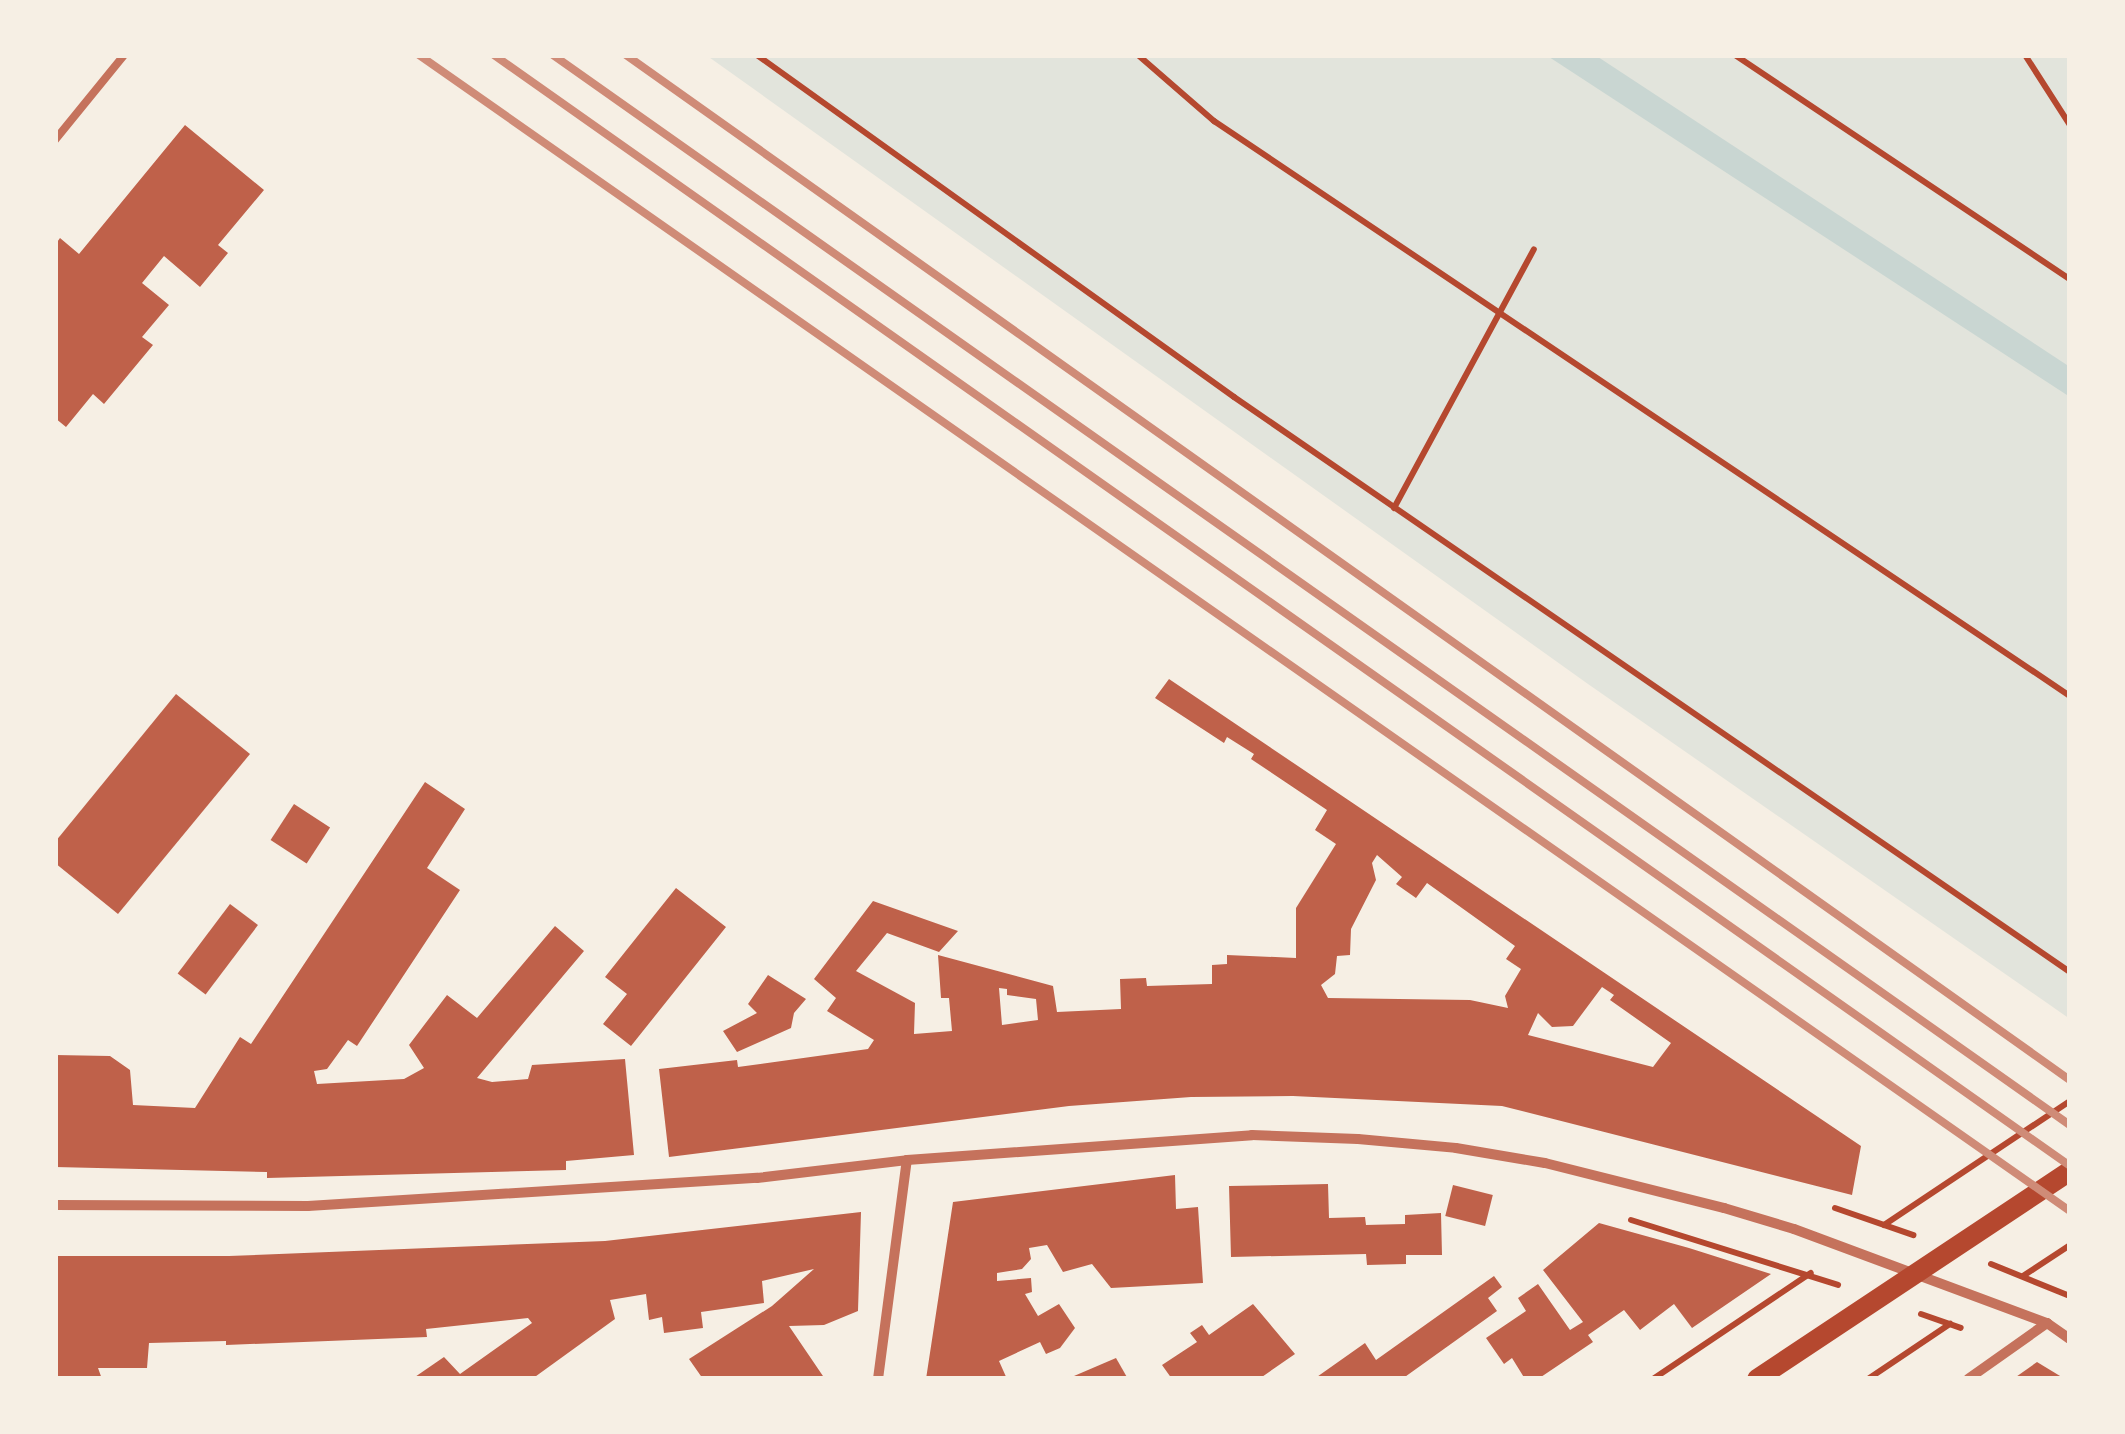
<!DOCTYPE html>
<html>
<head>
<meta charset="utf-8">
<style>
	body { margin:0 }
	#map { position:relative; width:2125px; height:1434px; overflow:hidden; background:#f6efe4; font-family:"Fira Sans",sans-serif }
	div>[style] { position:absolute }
	.green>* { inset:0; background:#e2e4dc }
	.water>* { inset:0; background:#c9d6d2 }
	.building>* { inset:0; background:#bf614a; transform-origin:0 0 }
	.path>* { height:6px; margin:-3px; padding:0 3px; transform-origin:3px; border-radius:3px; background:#b5482f }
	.service>* { height:8px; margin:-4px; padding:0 4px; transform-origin:4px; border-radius:4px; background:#c5725c }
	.minor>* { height:10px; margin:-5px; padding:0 5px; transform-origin:5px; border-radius:5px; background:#c5725c }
	.secondary>* { height:20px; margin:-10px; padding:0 10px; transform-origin:10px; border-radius:10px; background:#b5482f }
	.rail>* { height:8px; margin:-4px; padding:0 4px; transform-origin:4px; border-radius:4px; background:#cf8b77 }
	span { translate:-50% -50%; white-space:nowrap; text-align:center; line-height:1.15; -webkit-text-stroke:8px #f6efe4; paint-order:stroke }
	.frame { position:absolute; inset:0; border:58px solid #f6efe4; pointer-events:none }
</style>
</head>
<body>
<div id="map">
	<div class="green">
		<div style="clip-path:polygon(706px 55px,2070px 55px,2070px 1019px,1588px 684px)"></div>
	</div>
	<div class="water">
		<div style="clip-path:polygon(1546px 55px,1595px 55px,2070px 367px,2070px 397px)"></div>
	</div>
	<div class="building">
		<div style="clip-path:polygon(185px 125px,264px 190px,218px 245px,228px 253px,200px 287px,164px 256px,142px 283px,169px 305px,142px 337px,153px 345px,104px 404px,93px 394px,66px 427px,55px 418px,55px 245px,60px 238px,79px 254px)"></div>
		<div style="clip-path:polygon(evenodd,1169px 679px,1861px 1146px,1852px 1195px,1502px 1106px,1293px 1096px,1191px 1097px,1069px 1106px,669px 1157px,659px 1069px,737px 1060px,738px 1067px,868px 1049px,874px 1040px,827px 1011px,836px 998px,814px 979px,873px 901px,958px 931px,939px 952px,887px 933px,856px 971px,915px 1003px,914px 1034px,952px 1031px,949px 998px,941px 998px,938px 955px,1053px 986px,1057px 1012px,1121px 1009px,1120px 979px,1146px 978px,1147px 986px,1212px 984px,1212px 965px,1227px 964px,1227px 955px,1296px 958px,1296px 908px,1336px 844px,1315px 830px,1327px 810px,1251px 759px,1254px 754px,1227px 737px,1224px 743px,1155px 698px,1169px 679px,1377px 855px,1402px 877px,1396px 884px,1416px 898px,1427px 883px,1515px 946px,1506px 959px,1521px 969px,1505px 996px,1508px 1008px,1470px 1000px,1328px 998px,1321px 985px,1335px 974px,1337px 956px,1350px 955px,1351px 929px,1376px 880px,1372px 863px,1377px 855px,1169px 679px,1602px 987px,1614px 995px,1610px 1000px,1671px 1043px,1653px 1067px,1528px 1035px,1538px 1013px,1552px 1027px,1573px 1026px,1602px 987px,1169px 679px,999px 988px,1007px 989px,1007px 995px,1036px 999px,1038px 1020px,1002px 1025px,999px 988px)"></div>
		<div style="clip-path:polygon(176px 694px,250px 754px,118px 914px,55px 863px,55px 842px)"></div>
		<div style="clip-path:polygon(425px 782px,465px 809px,427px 868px,460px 890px,357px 1046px,348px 1040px,327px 1069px,314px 1071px,317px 1084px,404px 1079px,424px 1068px,409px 1045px,447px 995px,477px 1018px,555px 926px,584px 951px,477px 1078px,492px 1082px,528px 1079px,532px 1065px,625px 1059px,634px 1155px,566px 1161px,566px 1170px,267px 1178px,267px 1172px,55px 1167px,55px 1055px,110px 1056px,130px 1070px,133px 1105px,195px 1108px,240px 1037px,251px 1044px)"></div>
		<div style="left:294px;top:804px;width:43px;height:43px;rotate:33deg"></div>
		<div style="clip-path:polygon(676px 888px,726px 927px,631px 1046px,603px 1024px,627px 994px,605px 977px)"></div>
		<div style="left:230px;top:904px;width:35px;height:87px;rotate:37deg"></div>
		<div style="clip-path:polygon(768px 975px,806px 999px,794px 1013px,791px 1028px,737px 1052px,723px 1031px,757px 1013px,748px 1004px)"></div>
		<div style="clip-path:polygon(1175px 1175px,1176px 1209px,1198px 1207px,1203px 1283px,1111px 1288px,1092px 1264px,1063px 1272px,1047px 1245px,1029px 1248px,1031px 1259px,1022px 1269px,997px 1273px,997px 1281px,1031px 1278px,1032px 1292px,1025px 1294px,1038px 1316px,1059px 1304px,1075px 1328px,1060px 1348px,1046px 1354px,1040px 1342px,999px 1361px,1007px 1379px,926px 1379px,953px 1202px)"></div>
		<div style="clip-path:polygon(1328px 1184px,1329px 1218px,1365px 1217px,1366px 1225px,1405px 1224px,1405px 1215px,1441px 1213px,1442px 1255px,1406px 1255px,1406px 1264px,1367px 1265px,1366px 1254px,1231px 1257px,1229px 1186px)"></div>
		<div style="left:1453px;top:1185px;width:41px;height:32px;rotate:14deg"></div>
		<div style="clip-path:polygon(861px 1212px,858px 1311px,824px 1325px,789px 1326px,825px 1379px,703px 1379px,689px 1359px,772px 1306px,814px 1269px,762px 1281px,764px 1303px,701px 1312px,703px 1328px,664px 1333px,662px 1317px,649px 1320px,646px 1294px,610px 1300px,615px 1319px,532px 1379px,412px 1379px,444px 1357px,460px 1374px,532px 1323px,528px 1318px,426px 1329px,427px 1337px,226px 1345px,226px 1341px,149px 1343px,147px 1368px,98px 1368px,102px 1379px,55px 1379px,55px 1256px,229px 1256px,605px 1241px)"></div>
		<div style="clip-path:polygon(1599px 1223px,1689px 1248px,1771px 1274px,1692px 1328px,1674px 1304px,1640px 1330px,1624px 1310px,1588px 1335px,1593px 1342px,1538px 1379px,1525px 1379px,1512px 1358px,1504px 1364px,1486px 1338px,1526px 1311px,1518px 1298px,1538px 1284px,1570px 1330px,1583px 1322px,1543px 1270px)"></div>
		<div style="clip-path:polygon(1494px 1276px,1502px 1287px,1488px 1298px,1497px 1311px,1402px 1379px,1314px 1379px,1365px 1343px,1376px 1360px)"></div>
		<div style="clip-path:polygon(1253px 1304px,1295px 1354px,1259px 1379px,1172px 1379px,1162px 1365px,1197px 1342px,1190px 1333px,1202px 1325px,1209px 1335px)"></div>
		<div style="clip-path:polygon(1116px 1358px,1128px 1379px,1067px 1379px)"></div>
		<div style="clip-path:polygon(2037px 1362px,2065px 1379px,2013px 1379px)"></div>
	</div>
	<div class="path">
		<div style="left:757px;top:55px;width:587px;rotate:35.64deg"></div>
		<div style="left:1234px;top:397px;width:1015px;rotate:34.52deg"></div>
		<div style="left:1138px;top:55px;width:101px;rotate:41deg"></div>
		<div style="left:1214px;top:121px;width:1031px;rotate:33.89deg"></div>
		<div style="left:1735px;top:55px;width:403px;rotate:33.8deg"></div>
		<div style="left:2025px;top:55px;width:83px;rotate:57.3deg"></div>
		<div style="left:1394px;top:508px;width:294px;rotate:-61.6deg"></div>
		<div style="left:1835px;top:1208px;width:83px;rotate:19.1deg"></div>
		<div style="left:1631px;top:1220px;width:217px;rotate:17.4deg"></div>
		<div style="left:1884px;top:1225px;width:224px;rotate:-33.7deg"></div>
		<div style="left:1991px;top:1264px;width:85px;rotate:22.1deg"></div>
		<div style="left:2023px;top:1276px;width:56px;rotate:-33.4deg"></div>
		<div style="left:1921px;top:1314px;width:42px;rotate:19.3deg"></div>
		<div style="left:1653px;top:1379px;width:190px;rotate:-33.9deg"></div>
		<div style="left:1868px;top:1379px;width:99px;rotate:-33.9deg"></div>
	</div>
	<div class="service">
		<div style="left:55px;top:140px;width:109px;rotate:-50.9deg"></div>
	</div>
	<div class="minor">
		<div style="left:55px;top:1205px;width:253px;rotate:0.2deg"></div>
		<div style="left:308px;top:1206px;width:450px;rotate:-3.6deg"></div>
		<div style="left:757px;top:1178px;width:151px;rotate:-6.8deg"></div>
		<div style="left:907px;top:1160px;width:346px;rotate:-4.1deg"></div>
		<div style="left:1252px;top:1135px;width:106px;rotate:2.2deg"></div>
		<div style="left:1358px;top:1139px;width:98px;rotate:5.2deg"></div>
		<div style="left:1456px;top:1148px;width:90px;rotate:9.6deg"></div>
		<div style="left:1545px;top:1163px;width:185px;rotate:14.1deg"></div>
		<div style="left:1724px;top:1208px;width:73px;rotate:16.7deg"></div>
		<div style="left:1794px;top:1229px;width:270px;rotate:20.4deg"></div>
		<div style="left:2047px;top:1323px;width:28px;rotate:35deg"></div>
		<div style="left:878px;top:1379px;width:221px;rotate:-82.5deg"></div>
		<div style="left:1968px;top:1379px;width:97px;rotate:-35.3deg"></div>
	</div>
	<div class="secondary">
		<div style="left:1757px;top:1379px;width:376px;rotate:-33.6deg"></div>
	</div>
	<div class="rail">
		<div style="left:419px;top:55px;width:2015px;rotate:35deg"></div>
		<div style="left:494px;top:55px;width:1928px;rotate:35.18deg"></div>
		<div style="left:553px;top:55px;width:1856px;rotate:35.2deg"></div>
		<div style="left:626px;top:55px;width:1771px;rotate:35.37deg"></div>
	</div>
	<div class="frame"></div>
</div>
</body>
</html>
